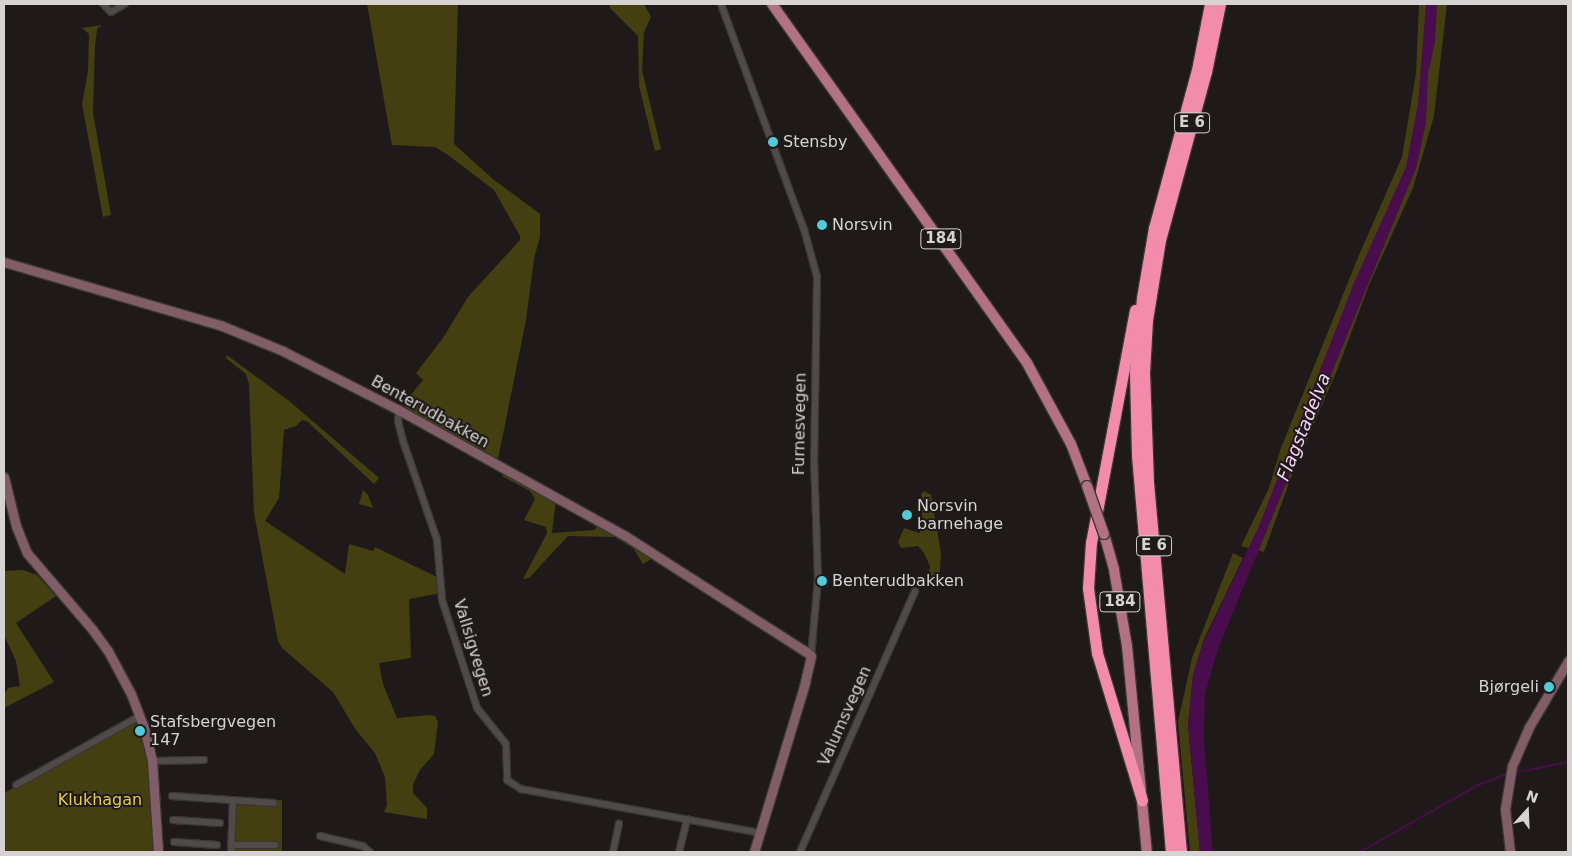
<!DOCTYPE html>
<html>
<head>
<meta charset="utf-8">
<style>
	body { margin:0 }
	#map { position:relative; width:1572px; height:856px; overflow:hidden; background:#1f1a19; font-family:"DejaVu Sans",sans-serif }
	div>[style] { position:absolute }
	.green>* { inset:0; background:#443f11; transform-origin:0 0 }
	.water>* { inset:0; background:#490c4d }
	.stream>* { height:2px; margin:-1px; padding:0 1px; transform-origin:1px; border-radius:1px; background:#490c4d }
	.roads { filter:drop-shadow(1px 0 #3a3736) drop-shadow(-1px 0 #3a3736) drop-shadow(0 1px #3a3736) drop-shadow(0 -1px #3a3736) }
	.street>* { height:6px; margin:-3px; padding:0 3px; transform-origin:3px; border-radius:3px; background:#504a49 }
	.secondary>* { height:9px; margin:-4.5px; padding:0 4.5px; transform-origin:4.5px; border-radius:4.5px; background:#815e67 }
	.primary>* { height:10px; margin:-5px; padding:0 5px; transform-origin:5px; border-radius:5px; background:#b27185 }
	.highway>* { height:11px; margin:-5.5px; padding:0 5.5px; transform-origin:5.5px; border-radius:5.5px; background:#f38bad }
	.bridges { filter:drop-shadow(1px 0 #3a3736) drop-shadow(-1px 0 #3a3736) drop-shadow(0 1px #3a3736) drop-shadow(0 -1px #3a3736) }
	.primary-bridge>* { height:10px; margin:-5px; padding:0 5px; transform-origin:5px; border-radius:5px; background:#b27185 }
	.dots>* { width:14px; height:14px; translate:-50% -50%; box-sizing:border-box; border:2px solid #1f1a19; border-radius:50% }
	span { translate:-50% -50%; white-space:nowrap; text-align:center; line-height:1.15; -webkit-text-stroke:4px #1f1a19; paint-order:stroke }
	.shield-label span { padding:1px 4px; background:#1f1a19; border:1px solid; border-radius:4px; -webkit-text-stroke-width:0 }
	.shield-label { font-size:15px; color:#d6d3d2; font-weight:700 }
	.poi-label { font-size:16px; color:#d6d3d2 }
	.left { translate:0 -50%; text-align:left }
	.right { translate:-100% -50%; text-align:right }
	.street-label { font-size:16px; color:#d6d3d2 }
	.park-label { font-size:16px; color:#e0d049 }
	.water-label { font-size:18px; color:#f7d4f8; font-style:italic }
	.frame { position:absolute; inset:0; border:5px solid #d6d3d2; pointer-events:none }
	.north { position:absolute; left:1502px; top:786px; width:50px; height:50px; -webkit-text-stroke:4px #1f1a19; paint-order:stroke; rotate:20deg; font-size:14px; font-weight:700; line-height:20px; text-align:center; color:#d6d3d2 }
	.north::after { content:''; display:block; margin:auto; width:18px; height:22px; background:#d6d3d2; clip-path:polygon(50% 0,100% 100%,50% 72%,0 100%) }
</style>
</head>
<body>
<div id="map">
	<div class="green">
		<div style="clip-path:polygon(367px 4px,458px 4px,454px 144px,494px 180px,540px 214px,540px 236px,534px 259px,526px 320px,498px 459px,406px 408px,404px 403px,423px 380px,416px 373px,443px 338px,468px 297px,520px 240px,520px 236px,494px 190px,448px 155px,435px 147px,392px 145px)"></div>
		<div style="clip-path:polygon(610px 4px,644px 4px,651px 17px,644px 32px,642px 70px,661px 149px,655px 151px,639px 86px,638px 36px,610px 8px)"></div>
		<div style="clip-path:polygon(1419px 4px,1447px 4px,1434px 116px,1413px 188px,1369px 285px,1338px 368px,1293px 472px,1264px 552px,1241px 546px,1269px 488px,1281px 448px,1359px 255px,1402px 157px,1416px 74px)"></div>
		<div style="clip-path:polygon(102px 25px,97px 29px,95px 46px,93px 113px,111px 215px,103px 217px,82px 104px,88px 71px,89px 34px,82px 28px)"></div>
		<div style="clip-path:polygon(227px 355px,288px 400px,379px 478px,374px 484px,308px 422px,302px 420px,296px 426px,284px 430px,279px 498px,265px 521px,345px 574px,349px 544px,373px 551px,375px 547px,439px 578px,441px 593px,409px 599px,411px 658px,379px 663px,383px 684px,397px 718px,429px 715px,435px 716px,438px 722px,434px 754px,420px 770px,413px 784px,413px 793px,427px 808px,427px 819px,384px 812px,387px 805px,385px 777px,375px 753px,356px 730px,333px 692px,282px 648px,278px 641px,254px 513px,249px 384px,246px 374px,226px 358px)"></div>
		<div style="clip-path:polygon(504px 472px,556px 500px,552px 533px,595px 530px,598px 523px,654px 557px,643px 564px,634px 549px,615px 537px,568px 536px,529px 578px,523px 579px,547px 533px,546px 527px,524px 520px,535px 499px,530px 491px,502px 476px)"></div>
		<div style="clip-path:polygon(363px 490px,368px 495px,373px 508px,359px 504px)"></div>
		<div style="clip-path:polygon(924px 491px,931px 495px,941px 553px,939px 583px,932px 589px,927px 582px,930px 566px,924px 553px,918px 546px,901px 548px,898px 542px,904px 528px,919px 533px,923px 528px,921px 494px)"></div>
		<div style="clip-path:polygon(1233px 553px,1243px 558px,1204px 639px,1193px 675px,1188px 725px,1200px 852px,1190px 852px,1178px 722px,1192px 658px)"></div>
		<div style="clip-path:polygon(23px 570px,37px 575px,56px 596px,16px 623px,54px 682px,4px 708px,4px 694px,8px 688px,20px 686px,16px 661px,4px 635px,4px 571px)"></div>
		<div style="clip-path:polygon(137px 720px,140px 722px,150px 767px,155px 852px,4px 852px,4px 793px)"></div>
		<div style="left:235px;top:800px;width:47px;height:52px"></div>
	</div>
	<div class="water">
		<div style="clip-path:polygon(1426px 4px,1437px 4px,1435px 42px,1428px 74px,1426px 123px,1416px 168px,1218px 649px,1205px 694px,1204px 741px,1213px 852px,1200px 852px,1188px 725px,1193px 675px,1203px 643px,1259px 526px,1354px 283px,1406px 167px,1418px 104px)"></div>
	</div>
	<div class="stream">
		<div style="left:1514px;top:773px;width:55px;rotate:-11.5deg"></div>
		<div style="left:1360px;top:852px;width:136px;rotate:-29.6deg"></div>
		<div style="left:1478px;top:785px;width:31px;rotate:-21deg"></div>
	</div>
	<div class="roads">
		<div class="street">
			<div style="left:103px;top:4px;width:11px;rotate:45deg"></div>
			<div style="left:111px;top:12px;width:16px;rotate:-30deg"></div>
			<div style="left:721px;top:4px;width:240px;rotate:69.8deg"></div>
			<div style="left:804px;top:229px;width:50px;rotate:74.8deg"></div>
			<div style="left:817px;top:277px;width:181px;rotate:90.9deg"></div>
			<div style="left:814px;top:458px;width:121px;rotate:88.1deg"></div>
			<div style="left:818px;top:579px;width:77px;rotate:95.2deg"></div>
			<div style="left:399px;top:410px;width:11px;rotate:95deg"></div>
			<div style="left:398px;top:421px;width:21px;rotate:76deg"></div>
			<div style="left:403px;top:441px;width:105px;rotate:71deg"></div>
			<div style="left:437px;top:540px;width:60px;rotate:85.2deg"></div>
			<div style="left:442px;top:600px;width:114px;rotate:72deg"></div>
			<div style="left:477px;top:708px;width:46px;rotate:51.1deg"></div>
			<div style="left:506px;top:744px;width:36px;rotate:88deg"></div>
			<div style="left:507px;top:780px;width:17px;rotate:33deg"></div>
			<div style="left:521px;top:789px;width:243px;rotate:10.4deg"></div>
			<div style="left:152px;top:761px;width:52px;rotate:-1.1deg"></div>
			<div style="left:16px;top:785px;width:142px;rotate:-29.1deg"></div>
			<div style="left:172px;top:796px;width:102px;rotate:3.9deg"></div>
			<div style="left:173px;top:820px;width:47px;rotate:3.7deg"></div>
			<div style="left:320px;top:836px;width:44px;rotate:13.1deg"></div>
			<div style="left:363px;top:846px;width:9px;rotate:41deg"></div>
			<div style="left:174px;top:842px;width:43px;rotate:4deg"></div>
			<div style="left:231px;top:845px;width:44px"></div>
			<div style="left:231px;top:852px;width:52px;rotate:-87.8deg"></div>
			<div style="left:613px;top:852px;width:29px;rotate:-78deg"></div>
			<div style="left:679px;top:852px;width:34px;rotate:-76deg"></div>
			<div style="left:800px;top:852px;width:285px;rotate:-66.2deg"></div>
		</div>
		<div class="secondary">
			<div style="left:4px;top:262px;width:225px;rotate:16.3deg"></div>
			<div style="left:220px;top:325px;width:68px;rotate:22.4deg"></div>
			<div style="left:283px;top:351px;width:130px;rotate:27deg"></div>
			<div style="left:399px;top:410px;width:257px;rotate:29.1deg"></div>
			<div style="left:624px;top:535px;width:215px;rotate:32.7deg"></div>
			<div style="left:805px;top:651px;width:8px;rotate:40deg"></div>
			<div style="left:811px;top:656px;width:28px;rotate:103deg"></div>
			<div style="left:805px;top:683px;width:177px;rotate:106.8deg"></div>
			<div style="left:4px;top:477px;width:50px;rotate:76.2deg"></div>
			<div style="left:16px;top:526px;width:29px;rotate:68deg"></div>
			<div style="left:27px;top:553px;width:100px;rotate:49.5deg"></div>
			<div style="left:92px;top:629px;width:27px;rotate:54deg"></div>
			<div style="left:108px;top:651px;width:49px;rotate:61.9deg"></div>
			<div style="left:131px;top:694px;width:36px;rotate:69deg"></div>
			<div style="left:144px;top:728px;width:34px;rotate:76deg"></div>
			<div style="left:152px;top:761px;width:91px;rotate:86.2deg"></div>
			<div style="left:1510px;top:852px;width:43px;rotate:-96.6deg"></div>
			<div style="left:1505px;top:809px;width:44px;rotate:-80.8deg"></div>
			<div style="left:1512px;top:766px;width:43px;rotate:-66.4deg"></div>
			<div style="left:1529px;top:727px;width:77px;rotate:-59.4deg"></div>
		</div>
		<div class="primary">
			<div style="left:772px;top:4px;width:440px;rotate:54.6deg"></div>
			<div style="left:1027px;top:363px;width:92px;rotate:61.5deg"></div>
			<div style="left:1071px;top:444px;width:45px;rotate:69.1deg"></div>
			<div style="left:1104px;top:534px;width:37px;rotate:74deg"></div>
			<div style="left:1114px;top:570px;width:77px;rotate:80.3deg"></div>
			<div style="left:1127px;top:646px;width:207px;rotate:84.5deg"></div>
		</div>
		<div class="highway">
			<div style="left:1135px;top:310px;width:236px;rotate:100.7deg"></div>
			<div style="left:1091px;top:542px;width:46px;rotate:93.7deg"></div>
			<div style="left:1088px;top:588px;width:66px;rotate:82.1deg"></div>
			<div style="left:1097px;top:653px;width:154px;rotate:73deg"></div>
			<div style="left:1171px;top:852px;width:399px;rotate:-94.9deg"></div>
			<div style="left:1137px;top:454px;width:82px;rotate:-91.4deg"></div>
			<div style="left:1135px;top:372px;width:74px;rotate:-84.6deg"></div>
			<div style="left:1142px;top:298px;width:71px;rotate:-80.3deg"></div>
			<div style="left:1154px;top:228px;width:164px;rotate:-74.8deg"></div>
			<div style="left:1197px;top:70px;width:67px;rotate:-78.9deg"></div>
			<div style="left:1181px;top:852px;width:371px;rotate:-95.1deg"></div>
			<div style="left:1148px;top:482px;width:109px;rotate:-92.1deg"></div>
			<div style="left:1144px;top:373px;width:53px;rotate:-86.8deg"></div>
			<div style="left:1147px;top:320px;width:81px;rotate:-80.8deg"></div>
			<div style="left:1160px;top:240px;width:174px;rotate:-74.7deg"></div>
			<div style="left:1206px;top:72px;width:69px;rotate:-78.4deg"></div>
		</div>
	</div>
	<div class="bridges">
		<div class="primary-bridge">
			<div style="left:1087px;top:486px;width:51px;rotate:70.5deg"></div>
		</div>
	</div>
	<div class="dots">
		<div style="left:773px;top:142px;background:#52cbd8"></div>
		<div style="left:822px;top:225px;background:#52cbd8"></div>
		<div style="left:907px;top:515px;background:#52cbd8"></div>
		<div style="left:822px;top:581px;background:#52cbd8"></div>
		<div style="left:1549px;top:687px;background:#52cbd8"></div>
		<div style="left:140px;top:731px;background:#52cbd8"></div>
	</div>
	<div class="shield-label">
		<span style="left:1192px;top:123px">E 6</span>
		<span style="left:941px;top:239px">184</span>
		<span style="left:1154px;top:546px">E 6</span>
		<span style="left:1120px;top:602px">184</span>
	</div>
	<div class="poi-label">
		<span class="left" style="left:783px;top:142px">Stensby</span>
		<span class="left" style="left:832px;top:225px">Norsvin</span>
		<span class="left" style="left:917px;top:515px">Norsvin<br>barnehage</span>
		<span class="left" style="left:832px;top:581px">Benterudbakken</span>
		<span class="right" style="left:1539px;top:687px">Bjørgeli</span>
		<span class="left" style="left:150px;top:731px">Stafsbergvegen<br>147</span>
	</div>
	<div class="street-label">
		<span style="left:430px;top:412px;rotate:29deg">Benterudbakken</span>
		<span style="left:800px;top:424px;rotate:-89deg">Furnesvegen</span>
		<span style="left:473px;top:648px;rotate:73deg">Vallsigvegen</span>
		<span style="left:845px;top:716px;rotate:-66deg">Valumsvegen</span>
	</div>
	<div class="park-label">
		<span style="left:100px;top:800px">Klukhagan</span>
	</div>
	<div class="water-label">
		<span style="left:1304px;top:427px;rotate:-68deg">Flagstadelva</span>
	</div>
	<div class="frame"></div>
	<div class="north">N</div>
</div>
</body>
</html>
